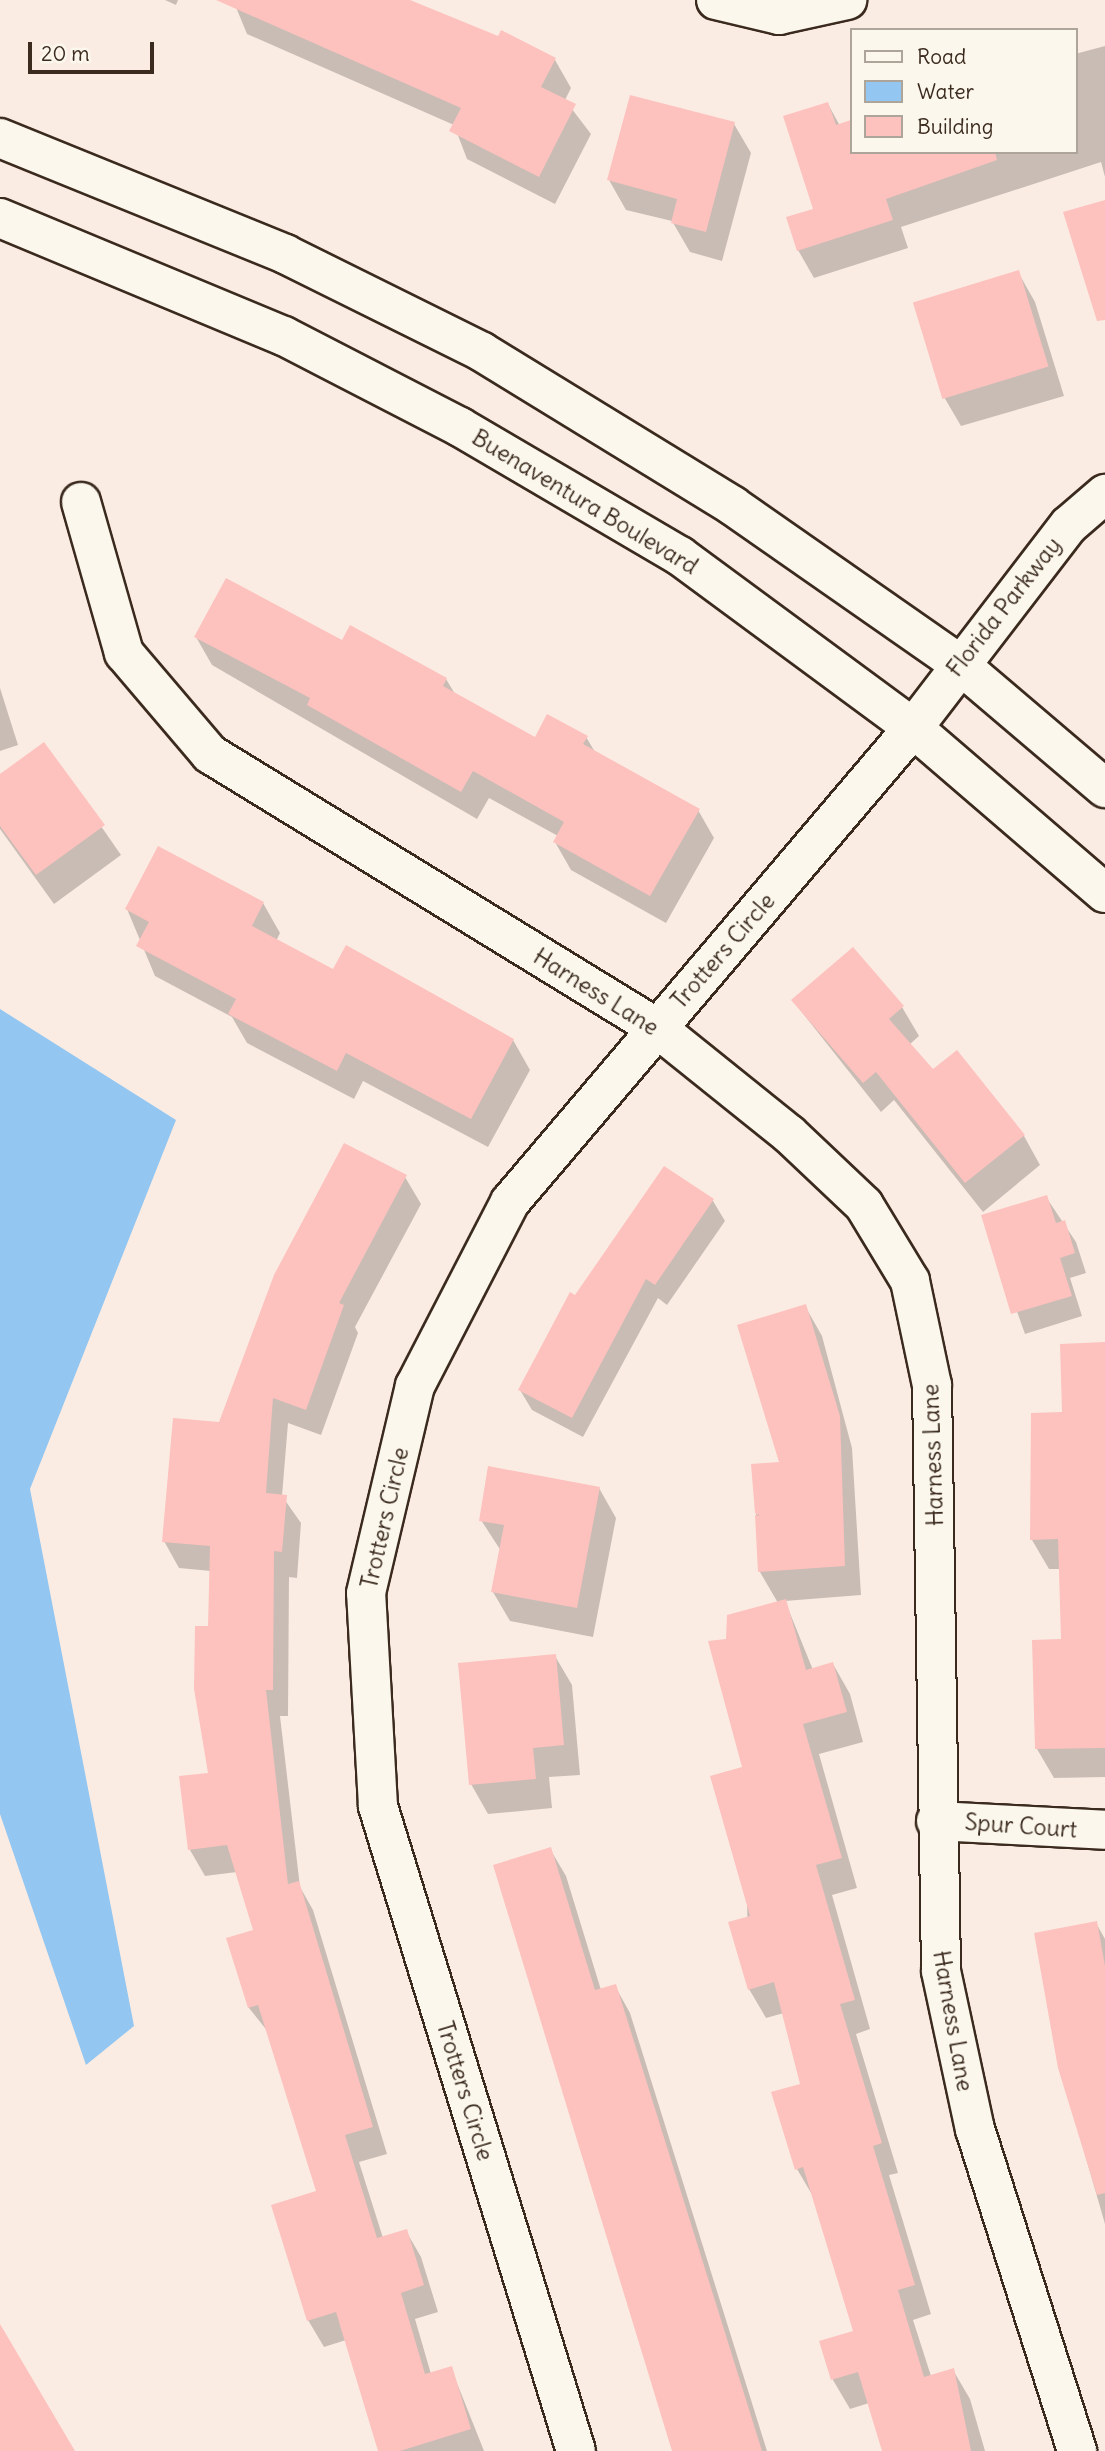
<!DOCTYPE html>
<html>
<head>
<meta charset="utf-8">
<style>
	body { margin:0 }
	#map { position:relative; width:1105px; height:2451px; overflow:hidden; background:#fbece3; font-family:Delius,sans-serif }
	div>[style] { position:absolute }
	.water>* { inset:0; background:#93c6f0 }
	.shadow>* { inset:0; background:#0003 }
	.building>* { inset:0; background:#fdc1be; transform-origin:0 0 }
	.roads { filter:drop-shadow(2px 0 #3b2a1e) drop-shadow(-2px 0 #3b2a1e) drop-shadow(0 2px #3b2a1e) drop-shadow(0 -2px #3b2a1e) }
	.street>* { height:38px; margin:-19px; padding:0 19px; transform-origin:19px; border-radius:19px; background:#fbf7ec }
	.secondary>* { height:38px; margin:-19px; padding:0 19px; transform-origin:19px; border-radius:19px; background:#fbf7ec }
	span { translate:-50% -50%; white-space:nowrap; text-align:center; line-height:1.15; -webkit-text-stroke:6px #fbf7ec; paint-order:stroke }
	.street-label { font-size:23px; color:#3b2a1e }
	.legend { position:absolute; left:850px; top:28px; width:228px; height:126px; box-sizing:border-box; background:#fbf7ec; border:2px solid #aea59a; margin:0; padding:9px 12px; list-style:none; font-size:21px; color:#3b2a1e }
	.legend li { display:flex; align-items:center; gap:14px; height:35px }
	.legend b { width:35px; border:2px solid #aea59a }
	.scale { position:absolute; left:28px; top:42px; width:126px; height:32px; box-sizing:border-box; border:4px solid #3b2a1e; border-top:0; padding-left:9px; font-size:21px; line-height:24px; white-space:nowrap; color:#3b2a1e; -webkit-text-stroke:5px #fbf7ec; paint-order:stroke }
</style>
</head>
<body>
<div id="map">
	<div class="water">
		<div style="clip-path:polygon(0 1009px,176px 1120px,30px 1489px,134px 2026px,86px 2065px,0 1814px)"></div>
	</div>
	<div class="shadow">
		<div style="clip-path:polygon(165px 0,178px 0,176px 5px)"></div>
		<div style="clip-path:polygon(233px 0,405px 0,555px 60px,571px 88px,565px 100px,591px 134px,555px 204px,467px 159px,454px 125px,247px 34px)"></div>
		<div style="clip-path:polygon(1105px 46px,1105px 177px,1101px 162px,901px 227px,908px 248px,814px 278px,798px 250px,815px 210px,828px 104px,840px 126px,851px 122px,851px 152px,1075px 152px,1075px 54px)"></div>
		<div style="clip-path:polygon(734px 124px,751px 153px,722px 261px,690px 252px,672px 221px,626px 210px,609px 180px)"></div>
		<div style="clip-path:polygon(1018px 272px,1035px 302px,1064px 396px,961px 426px,944px 397px,915px 304px)"></div>
		<div style="clip-path:polygon(196px 637px,343px 642px,446px 679px,455px 694px,536px 739px,586px 737px,595px 752px,698px 810px,714px 838px,666px 923px,571px 870px,555px 842px,558px 836px,489px 798px,477px 819px,212px 665px)"></div>
		<div style="clip-path:polygon(0 688px,18px 745px,0 751px)"></div>
		<div style="clip-path:polygon(44px 744px,121px 855px,54px 904px,0 829px,0 776px)"></div>
		<div style="clip-path:polygon(263px 903px,280px 933px,276px 941px,334px 971px,513px 1040px,530px 1070px,488px 1147px,363px 1081px,354px 1099px,247px 1043px,232px 1017px,155px 976px,127px 909px)"></div>
		<div style="clip-path:polygon(793px 1001px,902px 1007px,919px 1036px,909px 1045px,933px 1072px,1024px 1136px,1040px 1165px,983px 1212px,894px 1100px,881px 1112px)"></div>
		<div style="clip-path:polygon(665px 1168px,713px 1201px,725px 1221px,667px 1305px,658px 1298px,583px 1437px,532px 1410px,520px 1390px)"></div>
		<div style="clip-path:polygon(405px 1177px,421px 1204px,355px 1327px,358px 1333px,321px 1435px,288px 1423px,282px 1496px,301px 1523px,297px 1578px,289px 1577px,288px 1716px,280px 1716px,300px 1887px,313px 1910px,387px 2154px,359px 2162px,383px 2238px,406px 2231px,421px 2257px,438px 2312px,415px 2319px,431px 2374px,451px 2368px,484px 2451px,380px 2451px,346px 2340px,324px 2347px,308px 2320px,318px 2192px,269px 2033px,249px 2008px,228px 1939px,255px 1931px,237px 1872px,205px 1876px,190px 1850px,210px 1774px,211px 1571px,179px 1568px,164px 1541px,221px 1424px)"></div>
		<div style="clip-path:polygon(1046px 1197px,1076px 1242px,1086px 1273px,1070px 1278px,1082px 1316px,1025px 1334px,983px 1216px)"></div>
		<div style="clip-path:polygon(805px 1306px,822px 1336px,852px 1448px,861px 1595px,785px 1601px,813px 1670px,833px 1664px,850px 1694px,863px 1742px,819px 1754px,857px 1888px,832px 1895px,870px 2029px,856px 2034px,898px 2173px,889px 2175px,931px 2314px,913px 2320px,931px 2376px,953px 2370px,970px 2399px,985px 2451px,884px 2451px,869px 2403px,850px 2409px,833px 2380px,821px 2342px,856px 2332px,814px 2198px,797px 2169px,802px 2085px,784px 2013px,766px 2018px,749px 1989px,744px 1768px,728px 1641px,778px 1603px,760px 1572px,756px 1513px,782px 1464px)"></div>
		<div style="clip-path:polygon(1105px 1344px,1105px 1777px,1054px 1778px,1037px 1749px,1063px 1641px,1061px 1569px,1049px 1569px,1032px 1540px,1064px 1414px)"></div>
		<div style="clip-path:polygon(599px 1488px,616px 1518px,593px 1637px,510px 1621px,493px 1592px,501px 1551px,481px 1520px)"></div>
		<div style="clip-path:polygon(555px 1656px,572px 1685px,580px 1775px,549px 1777px,552px 1808px,488px 1814px,471px 1784px)"></div>
		<div style="clip-path:polygon(550px 1849px,566px 1876px,601px 1990px,615px 1986px,630px 2013px,767px 2451px,673px 2451px)"></div>
		<div style="clip-path:polygon(1096px 1923px,1105px 1939px,1105px 2224px,1060px 2068px)"></div>
	</div>
	<div class="building">
		<div style="clip-path:polygon(216px 0,410px 0,498px 36px,501px 30px,556px 58px,541px 87px,576px 104px,539px 177px,449px 131px,461px 108px)"></div>
		<div style="clip-path:polygon(630px 95px,735px 122px,706px 232px,671px 223px,677px 199px,607px 180px)"></div>
		<div style="clip-path:polygon(828px 102px,836px 125px,851px 120px,851px 152px,995px 152px,997px 160px,886px 199px,893px 220px,797px 251px,786px 217px,813px 209px,783px 116px)"></div>
		<div style="clip-path:polygon(1105px 200px,1105px 320px,1097px 321px,1063px 212px)"></div>
		<div style="left:1019px;top:270px;width:101px;height:111px;rotate:73deg"></div>
		<div style="clip-path:polygon(226px 578px,342px 640px,350px 625px,447px 678px,443px 686px,535px 737px,547px 714px,588px 736px,583px 744px,700px 809px,650px 896px,553px 842px,564px 822px,473px 771px,461px 792px,307px 705px,310px 698px,194px 637px)"></div>
		<div style="clip-path:polygon(44px 742px,105px 825px,36px 875px,0 826px,0 774px)"></div>
		<div style="clip-path:polygon(158px 846px,264px 902px,252px 926px,333px 969px,346px 945px,514px 1039px,471px 1119px,346px 1053px,337px 1071px,228px 1014px,236px 999px,136px 946px,149px 922px,125px 909px)"></div>
		<div style="clip-path:polygon(853px 947px,904px 1006px,889px 1019px,933px 1069px,957px 1050px,1025px 1135px,965px 1183px,876px 1072px,863px 1083px,791px 1000px)"></div>
		<div style="clip-path:polygon(344px 1143px,407px 1175px,339px 1303px,344px 1305px,306px 1410px,273px 1398px,266px 1493px,287px 1495px,282px 1552px,274px 1551px,273px 1690px,266px 1690px,288px 1884px,299px 1881px,373px 2127px,345px 2135px,377px 2238px,407px 2229px,424px 2285px,401px 2293px,425px 2374px,452px 2366px,471px 2429px,400px 2451px,378px 2451px,336px 2312px,307px 2321px,271px 2205px,316px 2191px,258px 2005px,248px 2008px,226px 1938px,253px 1930px,227px 1845px,188px 1850px,179px 1776px,208px 1773px,194px 1689px,195px 1626px,208px 1626px,210px 1546px,162px 1542px,173px 1418px,219px 1422px,274px 1275px)"></div>
		<div style="clip-path:polygon(664px 1166px,714px 1199px,655px 1285px,646px 1279px,572px 1418px,518px 1390px,570px 1292px,575px 1295px)"></div>
		<div style="clip-path:polygon(1047px 1195px,1056px 1223px,1065px 1220px,1075px 1253px,1060px 1258px,1072px 1296px,1011px 1314px,981px 1215px)"></div>
		<div style="clip-path:polygon(806px 1304px,840px 1416px,845px 1566px,758px 1572px,755px 1515px,760px 1516px,755px 1513px,751px 1464px,779px 1462px,737px 1325px)"></div>
		<div style="clip-path:polygon(1105px 1342px,1105px 1748px,1035px 1749px,1032px 1640px,1061px 1639px,1058px 1539px,1030px 1540px,1031px 1413px,1062px 1412px,1060px 1344px)"></div>
		<div style="clip-path:polygon(488px 1466px,600px 1487px,577px 1608px,491px 1592px,504px 1525px,479px 1521px)"></div>
		<div style="clip-path:polygon(786px 1599px,806px 1670px,833px 1662px,847px 1712px,803px 1724px,842px 1858px,816px 1865px,855px 2000px,840px 2004px,882px 2143px,873px 2146px,915px 2285px,898px 2290px,924px 2377px,954px 2368px,971px 2451px,882px 2451px,858px 2372px,831px 2380px,819px 2341px,853px 2331px,803px 2167px,795px 2170px,771px 2092px,800px 2084px,774px 1982px,748px 1990px,728px 1922px,750px 1916px,710px 1776px,742px 1767px,708px 1641px,726px 1639px,727px 1615px)"></div>
		<div style="clip-path:polygon(556px 1654px,564px 1745px,533px 1748px,536px 1779px,469px 1785px,458px 1663px)"></div>
		<div style="clip-path:polygon(551px 1847px,595px 1990px,616px 1984px,762px 2451px,672px 2451px,493px 1865px)"></div>
		<div style="clip-path:polygon(1097px 1921px,1105px 1966px,1105px 2193px,1097px 2195px,1058px 2068px,1034px 1933px)"></div>
		<div style="clip-path:polygon(0 2324px,75px 2451px,0 2451px)"></div>
	</div>
	<div class="roads">
		<div class="street">
			<div style="left:716px;top:0;width:65px;rotate:13.4deg"></div>
			<div style="left:779px;top:15px;width:70px;rotate:-12.4deg"></div>
			<div style="left:81px;top:502px;width:157px;rotate:74.1deg"></div>
			<div style="left:124px;top:653px;width:133px;rotate:49.6deg"></div>
			<div style="left:210px;top:754px;width:524px;rotate:31.51deg"></div>
			<div style="left:657px;top:1028px;width:169px;rotate:38.8deg"></div>
			<div style="left:789px;top:1134px;width:103px;rotate:43.4deg"></div>
			<div style="left:864px;top:1205px;width:89px;rotate:58.8deg"></div>
			<div style="left:910px;top:1281px;width:106px;rotate:78.1deg"></div>
			<div style="left:932px;top:1385px;width:586px;rotate:89.12deg"></div>
			<div style="left:941px;top:1971px;width:162px;rotate:77.9deg"></div>
			<div style="left:975px;top:2129px;width:338px;rotate:72.4deg"></div>
			<div style="left:936px;top:1821px;width:169px;rotate:3deg"></div>
			<div style="left:576px;top:2451px;width:675px;rotate:-107.07deg"></div>
			<div style="left:378px;top:1806px;width:213px;rotate:-93.2deg"></div>
			<div style="left:366px;top:1593px;width:213px;rotate:-76.7deg"></div>
			<div style="left:415px;top:1386px;width:207px;rotate:-62.7deg"></div>
			<div style="left:510px;top:1202px;width:622px;rotate:-49.63deg"></div>
		</div>
		<div class="secondary">
			<div style="left:0;top:138px;width:308px;rotate:22.1deg"></div>
			<div style="left:285px;top:254px;width:220px;rotate:26.4deg"></div>
			<div style="left:482px;top:352px;width:294px;rotate:31.5deg"></div>
			<div style="left:733px;top:506px;width:274px;rotate:34.9deg"></div>
			<div style="left:958px;top:663px;width:193px;rotate:40.4deg"></div>
			<div style="left:0;top:218px;width:308px;rotate:22.6deg"></div>
			<div style="left:284px;top:336px;width:198px;rotate:27.3deg"></div>
			<div style="left:460px;top:427px;width:255px;rotate:30.4deg"></div>
			<div style="left:680px;top:556px;width:290px;rotate:36.4deg"></div>
			<div style="left:913px;top:728px;width:253px;rotate:40.7deg"></div>
			<div style="left:913px;top:728px;width:256px;rotate:-52.5deg"></div>
			<div style="left:1069px;top:525px;width:48px;rotate:-40.7deg"></div>
		</div>
	</div>
	<div class="street-label">
		<span style="left:585px;top:502px;rotate:31deg">Buenaventura Boulevard</span>
		<span style="left:1004px;top:607px;rotate:-52deg">Florida Parkway</span>
		<span style="left:723px;top:951px;rotate:-49deg">Trotters Circle</span>
		<span style="left:596px;top:992px;rotate:32deg">Harness Lane</span>
		<span style="left:933px;top:1455px;rotate:-92deg">Harness Lane</span>
		<span style="left:385px;top:1518px;rotate:-77deg">Trotters Circle</span>
		<span style="left:1021px;top:1826px;rotate:4deg">Spur Court</span>
		<span style="left:953px;top:2021px;rotate:80deg">Harness Lane</span>
		<span style="left:465px;top:2091px;rotate:73deg">Trotters Circle</span>
	</div>
	<ul class="legend">
	<li><b style="height:9px;background:#fbf7ec"></b>Road</li>
	<li><b style="height:19px;background:#93c6f0"></b>Water</li>
	<li><b style="height:19px;background:#fdc1be"></b>Building</li>
	</ul>
	<div class="scale">20 m</div>
</div>
</body>
</html>
